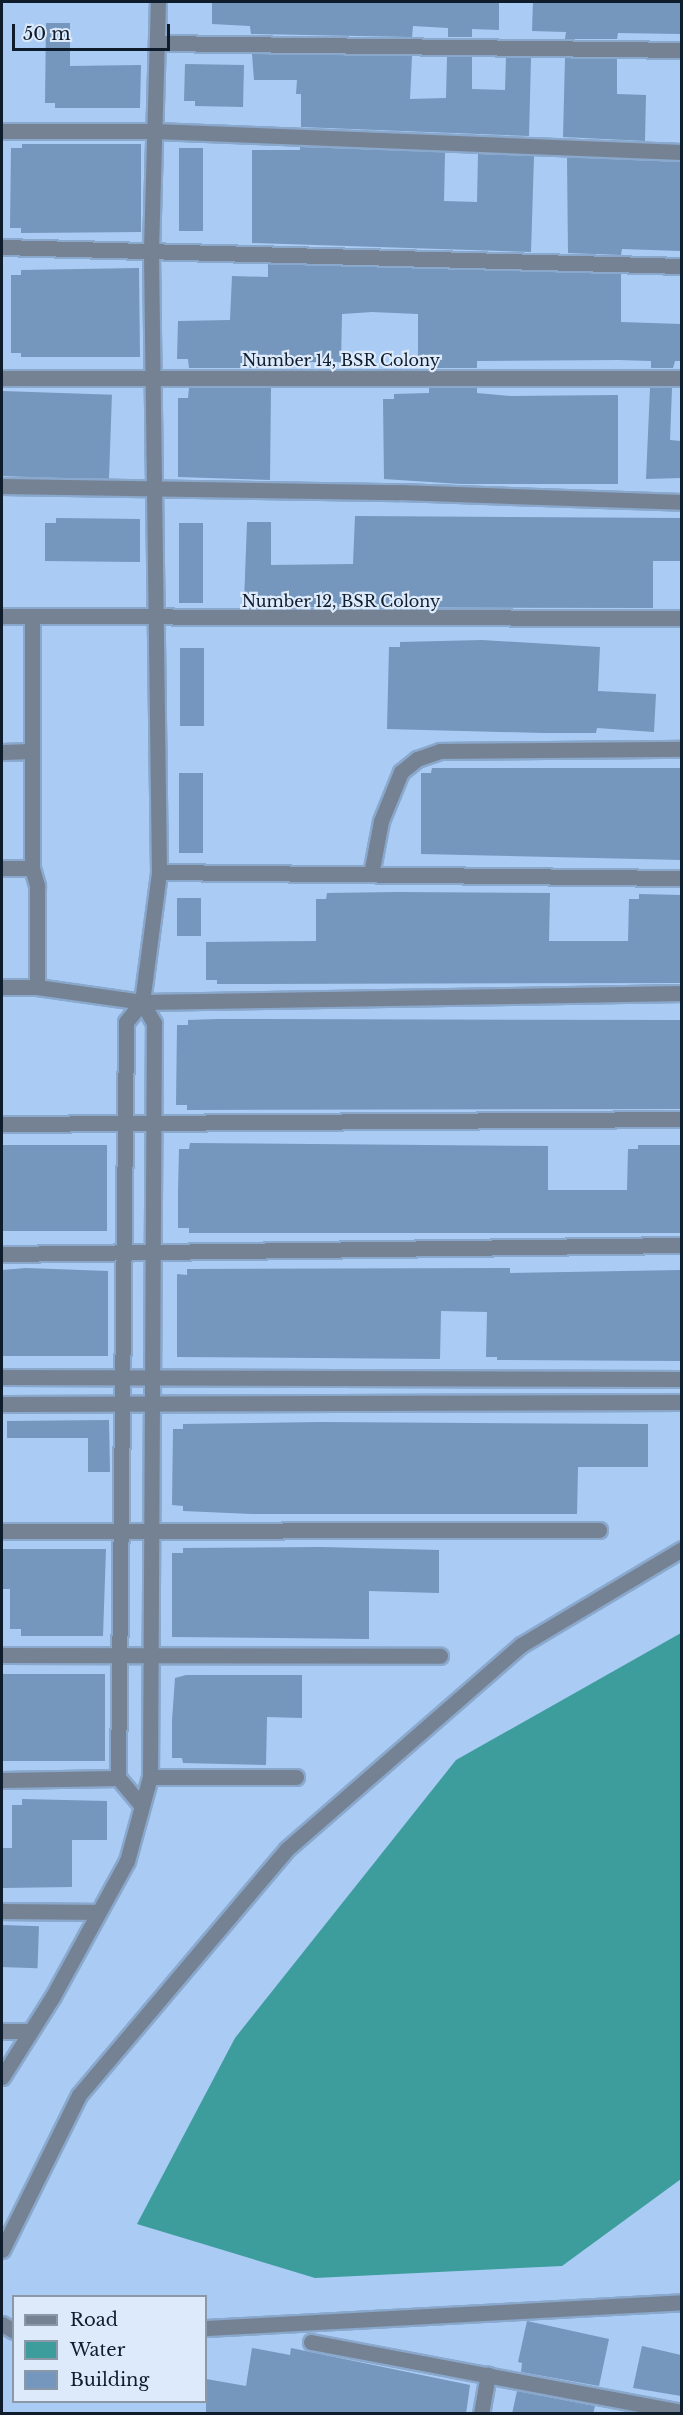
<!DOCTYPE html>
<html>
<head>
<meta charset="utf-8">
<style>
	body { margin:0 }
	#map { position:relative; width:683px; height:2415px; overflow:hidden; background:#a9cbf4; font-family:"Libre Baskerville",serif }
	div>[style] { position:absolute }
	.water>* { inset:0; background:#3c9d9c }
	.building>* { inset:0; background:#7596bd; transform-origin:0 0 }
	.roads { filter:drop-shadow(2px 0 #8aa8cc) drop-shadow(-2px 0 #8aa8cc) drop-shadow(0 2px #8aa8cc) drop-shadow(0 -2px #8aa8cc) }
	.minor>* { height:15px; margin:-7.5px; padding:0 7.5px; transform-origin:7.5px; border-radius:7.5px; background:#748294 }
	span { translate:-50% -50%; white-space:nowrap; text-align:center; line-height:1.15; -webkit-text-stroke:4.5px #dceafb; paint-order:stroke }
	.street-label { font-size:16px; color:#0f1c2b }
	.frame { position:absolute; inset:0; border:3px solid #0f1c2b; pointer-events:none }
	.legend { position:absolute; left:12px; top:2295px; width:195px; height:108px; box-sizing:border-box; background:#dceafb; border:2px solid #8a98a8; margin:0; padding:8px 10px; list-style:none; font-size:18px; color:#0f1c2b }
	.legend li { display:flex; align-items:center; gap:12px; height:30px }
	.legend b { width:30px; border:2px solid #8a98a8 }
	.scale { position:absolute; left:12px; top:24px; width:158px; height:27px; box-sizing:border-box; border:3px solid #0f1c2b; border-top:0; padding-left:8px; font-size:18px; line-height:21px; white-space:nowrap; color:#0f1c2b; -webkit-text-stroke:4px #dceafb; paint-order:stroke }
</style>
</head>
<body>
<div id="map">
	<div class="water">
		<div style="clip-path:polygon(681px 1633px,681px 2179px,562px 2266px,315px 2278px,137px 2224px,235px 2038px,456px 1760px)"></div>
	</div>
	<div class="building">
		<div style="clip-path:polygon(212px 2px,499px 2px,499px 30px,472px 29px,472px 37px,448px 37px,448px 28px,413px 26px,412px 37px,251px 34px,250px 26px,212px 24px)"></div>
		<div style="clip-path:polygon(533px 2px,681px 2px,681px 34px,618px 33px,617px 39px,565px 39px,566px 32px,532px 31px)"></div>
		<div style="clip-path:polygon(46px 23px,70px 23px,70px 66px,141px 65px,140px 108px,55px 108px,55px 103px,45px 103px)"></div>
		<div style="clip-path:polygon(252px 54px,412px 56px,410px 99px,446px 98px,447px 57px,472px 57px,472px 89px,505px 90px,506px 57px,531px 58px,529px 136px,301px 127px,301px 94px,296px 94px,297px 80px,254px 80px)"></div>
		<div style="clip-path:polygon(565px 58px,617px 59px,617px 94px,646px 95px,645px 141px,563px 137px)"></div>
		<div style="clip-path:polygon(185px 64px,244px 65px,243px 107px,195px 106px,195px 101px,184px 101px)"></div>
		<div style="clip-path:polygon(22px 144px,141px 144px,141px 232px,21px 233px,21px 228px,10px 228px,11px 148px,22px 148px)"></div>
		<div style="clip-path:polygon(300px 147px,445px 152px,444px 201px,477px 202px,478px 154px,534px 156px,531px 252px,252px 243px,252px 150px,300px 150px)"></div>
		<div style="left:179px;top:148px;width:24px;height:83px"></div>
		<div style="clip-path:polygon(567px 157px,681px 162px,681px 251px,622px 249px,621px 255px,568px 253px)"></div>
		<div style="clip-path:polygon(268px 264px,621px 274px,621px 322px,681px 324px,681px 361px,675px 361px,673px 368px,651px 368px,651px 361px,619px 360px,477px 361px,477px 368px,429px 368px,428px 358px,418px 358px,418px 314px,372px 312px,342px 314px,341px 362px,271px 362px,271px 368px,189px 368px,188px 359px,177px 359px,178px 321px,230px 320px,232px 276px,268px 277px)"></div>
		<div style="clip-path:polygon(139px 268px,140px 357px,21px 357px,21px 353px,11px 353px,11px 275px,21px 275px,21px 270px)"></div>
		<div style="clip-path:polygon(189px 388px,271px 388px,270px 480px,178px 477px,178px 398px,188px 398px)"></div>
		<div style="clip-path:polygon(429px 388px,477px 388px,477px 393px,511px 396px,618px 395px,618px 484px,460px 484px,384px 479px,383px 399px,394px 399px,394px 394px,429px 393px)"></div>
		<div style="clip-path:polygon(650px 388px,672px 388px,670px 440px,681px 441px,681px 478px,646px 479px)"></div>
		<div style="left:2px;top:391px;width:110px;height:85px;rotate:2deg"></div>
		<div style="clip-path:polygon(355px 516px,681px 518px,681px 561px,653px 561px,653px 608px,254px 607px,254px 603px,244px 603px,247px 522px,271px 522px,271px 565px,353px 564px)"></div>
		<div style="clip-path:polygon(56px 518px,140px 519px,140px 562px,45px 561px,45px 523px,56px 523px)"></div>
		<div style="left:179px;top:523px;width:24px;height:80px"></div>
		<div style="clip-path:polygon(482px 640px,600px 647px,598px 691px,656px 694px,654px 732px,597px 728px,596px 733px,543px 733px,387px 729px,389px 647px,400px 647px,400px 642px)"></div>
		<div style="left:180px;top:648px;width:24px;height:78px"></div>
		<div style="clip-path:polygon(432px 768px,681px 768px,681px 860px,421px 854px,421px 773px,431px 773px)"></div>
		<div style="left:179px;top:773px;width:24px;height:80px"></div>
		<div style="clip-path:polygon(397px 892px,550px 893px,549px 941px,628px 941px,629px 899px,639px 899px,639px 894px,681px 895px,681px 983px,217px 984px,217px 980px,206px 980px,206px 942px,316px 941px,316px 899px,326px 899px,327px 893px)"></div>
		<div style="left:177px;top:898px;width:24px;height:38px"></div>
		<div style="clip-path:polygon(218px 1019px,681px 1020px,681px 1109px,187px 1110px,187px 1105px,176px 1105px,177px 1025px,188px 1025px,188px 1020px)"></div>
		<div style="clip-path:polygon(190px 1143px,548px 1146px,548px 1190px,627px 1190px,628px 1149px,638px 1149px,638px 1145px,681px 1145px,681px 1233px,189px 1233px,189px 1228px,178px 1228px,178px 1191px,179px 1149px,189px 1149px)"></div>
		<div style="left:2px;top:1145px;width:105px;height:86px"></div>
		<div style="clip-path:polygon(26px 1268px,108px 1271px,108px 1356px,2px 1356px,2px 1270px)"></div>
		<div style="clip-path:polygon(510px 1268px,510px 1273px,681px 1270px,681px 1361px,497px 1360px,497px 1357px,486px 1357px,487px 1312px,441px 1311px,440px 1359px,177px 1357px,177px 1274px,187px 1275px,187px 1269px)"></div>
		<div style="clip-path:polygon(109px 1420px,110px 1472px,88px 1472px,88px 1438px,7px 1438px,7px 1421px)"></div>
		<div style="clip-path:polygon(321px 1422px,648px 1424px,648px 1467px,578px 1467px,577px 1514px,252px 1514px,183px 1511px,183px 1506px,172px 1505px,173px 1429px,183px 1429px,183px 1424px)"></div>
		<div style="clip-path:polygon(322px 1547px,439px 1550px,439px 1593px,369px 1591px,369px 1639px,172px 1637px,172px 1553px,183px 1553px,183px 1548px)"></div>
		<div style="clip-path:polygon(2px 1549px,106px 1549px,103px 1636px,21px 1636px,21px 1629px,10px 1629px,10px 1589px,2px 1589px)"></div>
		<div style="left:2px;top:1674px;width:103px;height:87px"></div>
		<div style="clip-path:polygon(186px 1675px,302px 1675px,302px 1718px,267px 1717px,266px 1765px,183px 1763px,182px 1758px,172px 1758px,172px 1720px,175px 1678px)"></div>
		<div style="clip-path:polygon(22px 1799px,107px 1801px,107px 1840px,72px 1840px,72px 1887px,2px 1888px,2px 1848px,12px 1848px,12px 1805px,22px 1805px)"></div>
		<div style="left:2px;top:1925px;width:37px;height:42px;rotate:2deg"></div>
		<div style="clip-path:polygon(527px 2321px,609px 2339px,599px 2386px,521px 2372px,522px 2363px,518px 2362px)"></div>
		<div style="clip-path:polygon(642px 2346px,681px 2355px,681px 2396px,633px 2388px)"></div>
		<div style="clip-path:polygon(252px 2348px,290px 2355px,291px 2348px,470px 2385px,466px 2414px,206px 2414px,206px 2379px,246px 2386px)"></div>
		<div style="clip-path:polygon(517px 2391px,595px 2406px,593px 2414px,512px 2414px)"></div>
	</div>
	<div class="roads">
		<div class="minor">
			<div style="left:157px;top:43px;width:525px;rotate:0.76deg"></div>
			<div style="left:2px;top:131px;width:153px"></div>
			<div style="left:155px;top:131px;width:527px;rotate:2.28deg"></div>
			<div style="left:2px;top:247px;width:680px;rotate:1.6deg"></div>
			<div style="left:2px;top:378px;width:680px"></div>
			<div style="left:2px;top:486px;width:397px;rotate:0.9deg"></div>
			<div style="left:399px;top:492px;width:283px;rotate:2deg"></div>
			<div style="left:2px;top:616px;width:680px;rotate:0.17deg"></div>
			<div style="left:32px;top:617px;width:251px;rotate:90deg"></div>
			<div style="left:32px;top:868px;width:19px;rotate:74deg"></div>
			<div style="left:37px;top:886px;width:101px;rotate:90deg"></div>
			<div style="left:2px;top:752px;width:30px;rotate:-2deg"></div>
			<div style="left:2px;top:868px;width:30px"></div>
			<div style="left:159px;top:872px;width:523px;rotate:0.66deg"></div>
			<div style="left:371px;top:874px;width:54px;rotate:-79.3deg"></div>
			<div style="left:381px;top:821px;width:53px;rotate:-67.8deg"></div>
			<div style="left:401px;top:772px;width:21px;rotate:-39deg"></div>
			<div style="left:417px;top:759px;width:24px;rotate:-19deg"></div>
			<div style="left:440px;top:751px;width:242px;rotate:-0.5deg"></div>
			<div style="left:2px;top:987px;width:35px"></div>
			<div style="left:37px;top:987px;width:106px;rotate:8.1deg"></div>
			<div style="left:142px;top:1002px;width:540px;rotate:-0.95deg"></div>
			<div style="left:2px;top:1124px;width:680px;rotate:-0.42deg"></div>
			<div style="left:2px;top:1254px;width:680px;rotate:-0.76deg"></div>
			<div style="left:2px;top:1377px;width:680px;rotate:0.17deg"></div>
			<div style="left:2px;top:1404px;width:680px;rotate:-0.17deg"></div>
			<div style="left:2px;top:1531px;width:597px;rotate:-0.1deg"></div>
			<div style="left:2px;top:1655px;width:438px;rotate:0.1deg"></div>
			<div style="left:150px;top:1777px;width:146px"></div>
			<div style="left:2px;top:1780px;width:116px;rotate:-1deg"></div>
			<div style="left:141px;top:1805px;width:35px;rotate:-130deg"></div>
			<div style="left:118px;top:1778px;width:756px;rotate:-89.39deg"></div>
			<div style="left:126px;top:1022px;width:26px;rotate:-51deg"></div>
			<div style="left:142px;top:1002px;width:131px;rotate:-82.5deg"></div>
			<div style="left:159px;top:872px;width:622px;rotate:-90.74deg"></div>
			<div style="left:151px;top:250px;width:248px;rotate:-88.4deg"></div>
			<div style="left:2px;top:1911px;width:96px;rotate:0.6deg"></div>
			<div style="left:2px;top:2031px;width:27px"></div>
			<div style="left:2px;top:2077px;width:96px;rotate:-57.8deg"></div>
			<div style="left:53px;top:1996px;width:154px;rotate:-61.3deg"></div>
			<div style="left:127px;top:1861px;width:87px;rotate:-74.7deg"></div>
			<div style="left:150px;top:1777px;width:754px;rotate:-89.7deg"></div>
			<div style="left:154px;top:1023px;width:24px;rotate:-120deg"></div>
			<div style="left:2px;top:2250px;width:173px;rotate:-63.6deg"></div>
			<div style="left:79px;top:2095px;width:322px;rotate:-49.8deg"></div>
			<div style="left:287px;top:1849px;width:310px;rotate:-41.1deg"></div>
			<div style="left:521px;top:1645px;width:187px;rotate:-30.8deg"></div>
			<div style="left:2px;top:2324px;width:14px;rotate:30deg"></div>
			<div style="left:206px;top:2328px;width:477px;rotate:-3.1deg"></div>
			<div style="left:311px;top:2342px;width:378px;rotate:10.7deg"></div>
			<div style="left:481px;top:2414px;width:40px;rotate:-80deg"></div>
		</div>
	</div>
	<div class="street-label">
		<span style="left:341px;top:360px">Number 14, BSR Colony</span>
		<span style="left:341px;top:601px">Number 12, BSR Colony</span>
	</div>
	<div class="frame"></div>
	<ul class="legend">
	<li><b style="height:8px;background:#748294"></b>Road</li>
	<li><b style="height:16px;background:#3c9d9c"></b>Water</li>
	<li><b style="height:16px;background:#7596bd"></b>Building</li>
	</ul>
	<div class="scale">50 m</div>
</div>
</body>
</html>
